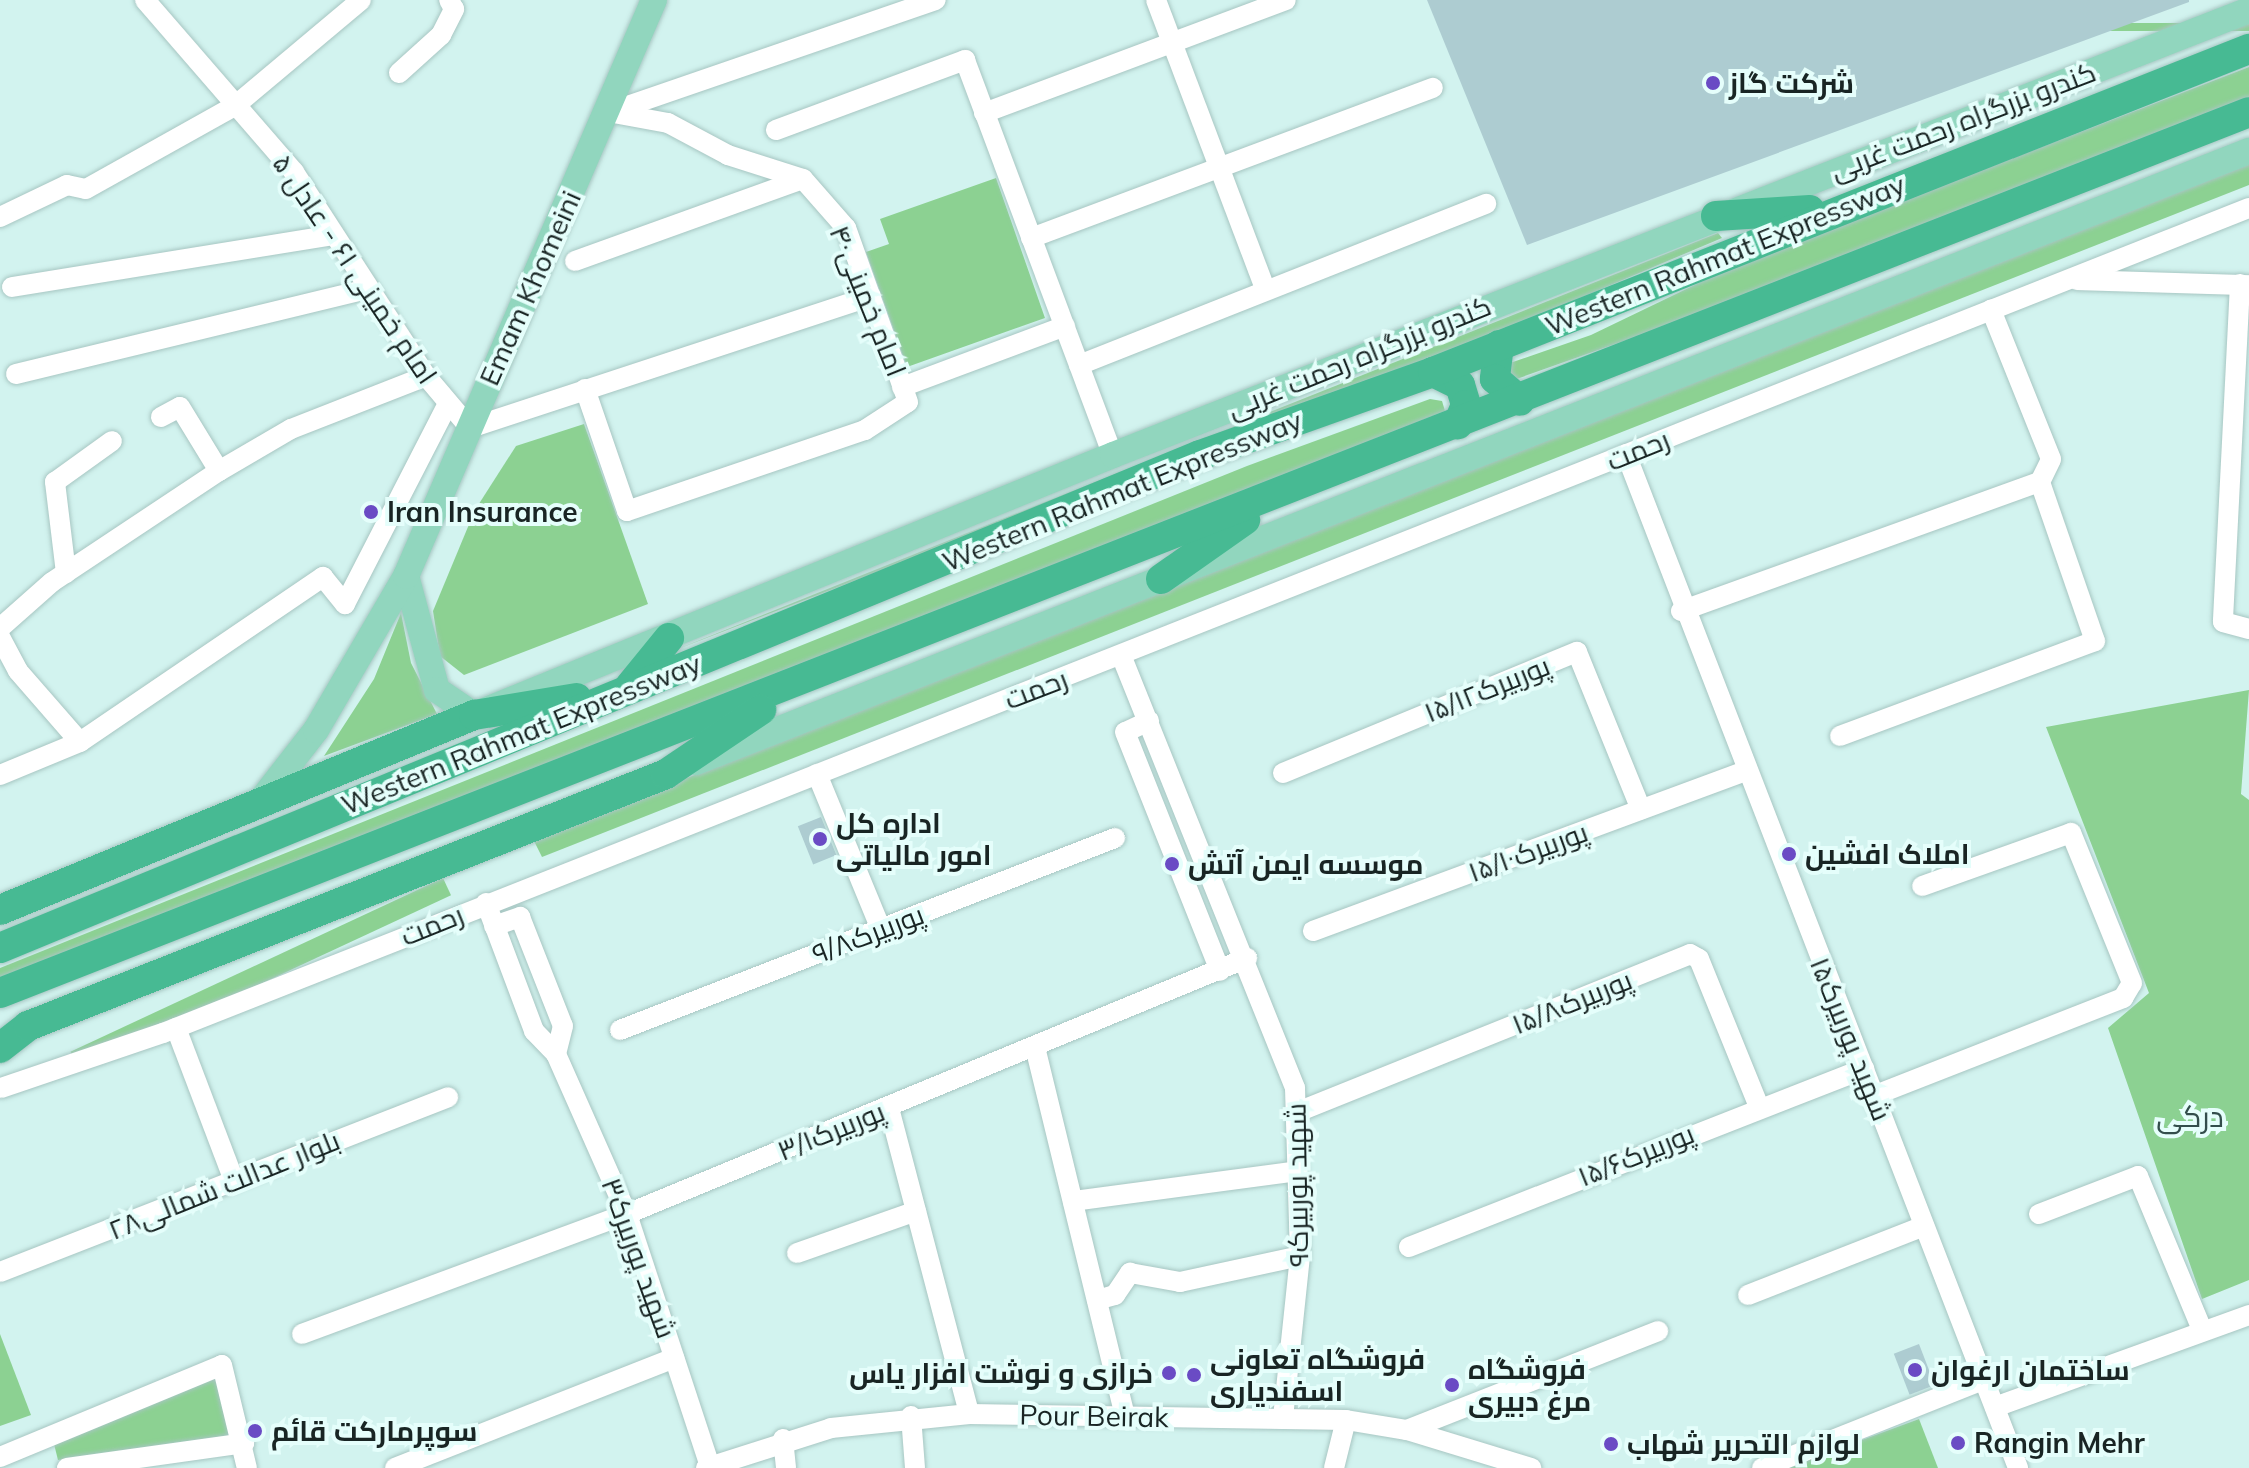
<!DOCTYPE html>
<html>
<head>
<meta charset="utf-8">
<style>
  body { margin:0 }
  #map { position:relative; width:2249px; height:1468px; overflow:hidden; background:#d2f3ef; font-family:Mulish,Cairo,sans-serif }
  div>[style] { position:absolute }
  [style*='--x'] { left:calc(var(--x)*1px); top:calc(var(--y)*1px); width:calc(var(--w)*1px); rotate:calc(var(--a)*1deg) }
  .green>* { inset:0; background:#8cd192; transform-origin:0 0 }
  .building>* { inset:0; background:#adccd1; transform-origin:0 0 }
  .roads { filter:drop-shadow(0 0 2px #a7c6c2) drop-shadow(0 0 2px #a7c6c2) }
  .minor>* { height:20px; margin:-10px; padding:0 10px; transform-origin:10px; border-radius:10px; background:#fff }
  .major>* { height:26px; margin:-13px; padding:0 13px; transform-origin:13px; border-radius:13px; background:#91d6be }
  .highway>* { height:30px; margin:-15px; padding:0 15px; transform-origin:15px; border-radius:15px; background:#47ba93 }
  .dots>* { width:22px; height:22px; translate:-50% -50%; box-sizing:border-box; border:4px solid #e5fefb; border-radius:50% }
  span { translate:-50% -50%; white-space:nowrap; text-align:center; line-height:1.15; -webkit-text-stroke:8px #e5fefb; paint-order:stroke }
  .poi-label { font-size:28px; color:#192524; font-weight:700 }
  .left { translate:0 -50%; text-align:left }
  .right { translate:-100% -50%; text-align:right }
  .street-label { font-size:28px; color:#192524 }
  .neighbourhood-label { font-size:30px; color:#334e4c }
</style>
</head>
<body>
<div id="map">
  <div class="green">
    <i style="left:2249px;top:23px;width:8px;height:493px;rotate:90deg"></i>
    <i style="clip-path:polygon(2249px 67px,2249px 100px,1768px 290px,1508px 382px,1507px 364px,1591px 335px,1734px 266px)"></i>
    <i style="clip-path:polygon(2249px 159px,2249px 185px,542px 857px,533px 839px)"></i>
    <i style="clip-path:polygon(996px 178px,1045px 318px,907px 367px,866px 252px,889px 244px,880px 219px)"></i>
    <i style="clip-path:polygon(1718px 233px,1722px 238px,1509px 328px,670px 652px)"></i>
    <i style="clip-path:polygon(1430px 399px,1442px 401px,1445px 411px,0 985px,0 968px,1247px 466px)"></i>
    <i style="clip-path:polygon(584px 424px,648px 604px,464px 675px,440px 656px,433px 611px,475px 510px,516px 446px)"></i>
    <i style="clip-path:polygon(401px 613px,411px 663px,437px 714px,324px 756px,374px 679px)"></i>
    <i style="clip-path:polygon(2249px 690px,2241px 794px,2249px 800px,2249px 1280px,2202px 1299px,2108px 1028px,2149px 993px,2046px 727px)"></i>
    <i style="left:443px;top:878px;width:19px;height:411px;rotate:65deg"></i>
    <i style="clip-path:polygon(0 1334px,31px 1415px,0 1426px)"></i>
    <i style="clip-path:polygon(217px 1374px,234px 1435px,58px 1460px,54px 1444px)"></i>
    <i style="clip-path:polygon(1919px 1419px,1938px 1468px,1786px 1468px)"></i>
  </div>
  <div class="building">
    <i style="clip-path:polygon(1427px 0,2189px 0,2189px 2px,1527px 245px)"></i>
    <i style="left:821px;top:817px;width:41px;height:25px;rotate:68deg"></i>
    <i style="left:1919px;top:1344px;width:44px;height:27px;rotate:69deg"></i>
  </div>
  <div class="roads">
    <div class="minor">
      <i style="--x:145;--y:0;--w:228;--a:49.1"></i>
      <i style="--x:294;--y:172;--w:243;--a:57.1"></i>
      <i style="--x:426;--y:376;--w:68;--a:49.8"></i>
      <i style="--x:470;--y:428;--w:422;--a:-18.2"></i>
      <i style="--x:1156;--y:0;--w:308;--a:69.3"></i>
      <i style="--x:399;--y:73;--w:57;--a:-42.1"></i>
      <i style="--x:441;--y:35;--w:29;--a:-63"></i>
      <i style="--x:454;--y:9;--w:10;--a:-119"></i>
      <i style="--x:616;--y:110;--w:338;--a:-19"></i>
      <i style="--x:984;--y:113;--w:322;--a:-20.5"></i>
      <i style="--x:776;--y:130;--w:202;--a:-20.3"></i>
      <i style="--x:965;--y:60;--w:422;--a:69.5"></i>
      <i style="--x:0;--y:217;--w:74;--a:-25.5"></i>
      <i style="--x:67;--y:185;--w:19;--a:12"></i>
      <i style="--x:86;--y:189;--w:172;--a:-29.2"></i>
      <i style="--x:236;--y:105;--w:163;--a:-40"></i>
      <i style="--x:1031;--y:238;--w:429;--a:-20.5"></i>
      <i style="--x:575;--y:261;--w:242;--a:-19.8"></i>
      <i style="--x:2077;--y:280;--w:172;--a:1.7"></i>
      <i style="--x:2240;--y:284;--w:338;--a:92.9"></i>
      <i style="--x:2223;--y:622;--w:27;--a:15"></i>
      <i style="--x:12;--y:287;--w:325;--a:-9.2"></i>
      <i style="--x:1079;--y:365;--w:438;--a:-21.6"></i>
      <i style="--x:16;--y:374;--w:361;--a:-13.6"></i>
      <i style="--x:902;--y:387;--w:174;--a:-20.5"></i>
      <i style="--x:585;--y:389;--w:129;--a:71"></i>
      <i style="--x:627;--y:511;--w:251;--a:-18.8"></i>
      <i style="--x:865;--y:430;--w:51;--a:-33.1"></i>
      <i style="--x:908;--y:402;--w:185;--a:-109.6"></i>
      <i style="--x:846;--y:228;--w:65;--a:-131.3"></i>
      <i style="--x:803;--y:179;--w:79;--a:-162.3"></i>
      <i style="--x:728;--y:155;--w:68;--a:-151.9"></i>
      <i style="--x:668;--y:123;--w:61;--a:-169.6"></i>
      <i style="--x:161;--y:417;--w:21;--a:-28"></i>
      <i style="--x:180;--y:407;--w:75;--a:58.6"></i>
      <i style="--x:1626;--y:454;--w:1087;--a:68.86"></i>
      <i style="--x:66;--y:573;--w:92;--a:-96.9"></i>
      <i style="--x:55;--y:482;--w:70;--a:-35.7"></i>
      <i style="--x:1681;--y:611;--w:381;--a:-19.8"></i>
      <i style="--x:2040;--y:482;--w:25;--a:-64"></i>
      <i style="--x:2051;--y:459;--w:161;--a:-111.9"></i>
      <i style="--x:0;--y:628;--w:69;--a:-41.5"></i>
      <i style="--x:52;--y:582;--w:201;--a:-33.6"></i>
      <i style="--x:219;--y:471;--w:83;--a:-30.3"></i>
      <i style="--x:291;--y:429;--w:145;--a:-21.4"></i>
      <i style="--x:0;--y:637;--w:38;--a:62"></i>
      <i style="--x:18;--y:671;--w:94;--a:48.9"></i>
      <i style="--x:1121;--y:655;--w:467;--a:68.1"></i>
      <i style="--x:1295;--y:1088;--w:168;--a:88.3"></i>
      <i style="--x:1300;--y:1256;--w:164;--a:96"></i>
      <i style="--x:1149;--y:721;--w:26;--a:155"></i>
      <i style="--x:1125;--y:732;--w:257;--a:68.3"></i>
      <i style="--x:1840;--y:736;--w:272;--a:-20.4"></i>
      <i style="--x:2095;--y:641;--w:168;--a:-109.1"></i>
      <i style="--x:1283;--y:773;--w:318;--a:-22.4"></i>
      <i style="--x:1577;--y:652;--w:170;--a:67.9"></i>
      <i style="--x:817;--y:774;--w:168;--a:67.6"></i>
      <i style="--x:0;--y:775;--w:87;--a:-22.4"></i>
      <i style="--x:80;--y:742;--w:294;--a:-34.2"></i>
      <i style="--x:323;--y:577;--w:35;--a:51"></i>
      <i style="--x:345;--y:604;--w:225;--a:-62.8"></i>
      <i style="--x:486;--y:903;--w:137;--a:69.4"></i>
      <i style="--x:534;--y:1031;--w:32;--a:46"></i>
      <i style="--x:556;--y:1054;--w:175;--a:66.1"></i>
      <i style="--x:627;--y:1214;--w:265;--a:71.8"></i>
      <i style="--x:494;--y:926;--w:28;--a:-19"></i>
      <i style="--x:520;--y:917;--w:117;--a:68.5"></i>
      <i style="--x:563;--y:1026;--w:29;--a:104"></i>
      <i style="--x:1313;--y:931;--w:458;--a:-20.3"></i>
      <i style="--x:176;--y:1028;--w:164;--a:69.2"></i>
      <i style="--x:620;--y:1030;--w:531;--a:-21.2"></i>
      <i style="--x:1036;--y:1051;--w:376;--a:76.3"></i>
      <i style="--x:1;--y:1088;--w:171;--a:-18.8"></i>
      <i style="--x:163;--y:1033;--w:2243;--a:-21.58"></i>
      <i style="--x:1873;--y:1096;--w:269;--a:-21.4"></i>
      <i style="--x:2123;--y:998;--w:17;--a:-59"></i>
      <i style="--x:2132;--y:983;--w:162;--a:-112.1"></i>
      <i style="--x:2071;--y:833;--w:158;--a:160.4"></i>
      <i style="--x:889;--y:1108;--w:316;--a:75.3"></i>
      <i style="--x:1295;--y:1113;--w:426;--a:-21.9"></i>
      <i style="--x:1690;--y:954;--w:10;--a:29"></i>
      <i style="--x:1699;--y:959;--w:160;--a:67.9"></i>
      <i style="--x:1073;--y:1201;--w:226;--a:-7.6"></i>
      <i style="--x:2039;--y:1214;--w:106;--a:-21"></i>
      <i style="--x:2138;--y:1176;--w:167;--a:67.4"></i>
      <i style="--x:1409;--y:1247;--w:489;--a:-21.4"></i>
      <i style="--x:797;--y:1253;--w:126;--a:-19.4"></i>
      <i style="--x:0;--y:1272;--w:481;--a:-21.3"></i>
      <i style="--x:1748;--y:1295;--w:189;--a:-21.4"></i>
      <i style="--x:1097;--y:1300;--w:19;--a:-16"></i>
      <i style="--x:1115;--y:1295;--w:27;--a:-56"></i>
      <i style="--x:1130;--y:1273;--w:51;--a:10.2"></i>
      <i style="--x:1180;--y:1282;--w:123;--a:-12.2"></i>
      <i style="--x:302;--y:1334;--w:346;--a:-20.3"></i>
      <i style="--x:627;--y:1214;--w:671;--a:-22.44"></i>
      <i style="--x:1995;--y:1407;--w:270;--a:-19.9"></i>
      <i style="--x:911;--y:1416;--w:52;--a:85.6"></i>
      <i style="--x:1407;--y:1430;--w:270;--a:-21.5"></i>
      <i style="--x:783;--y:1439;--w:29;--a:84"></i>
      <i style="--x:0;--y:1457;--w:240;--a:-22.5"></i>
      <i style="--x:222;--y:1365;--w:106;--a:76.4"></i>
      <i style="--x:67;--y:1468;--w:179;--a:-8"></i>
      <i style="--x:395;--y:1468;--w:300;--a:-21.5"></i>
      <i style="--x:706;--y:1468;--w:131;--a:-17.7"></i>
      <i style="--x:831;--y:1428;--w:139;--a:-5.8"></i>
      <i style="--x:969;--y:1414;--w:377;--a:0.9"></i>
      <i style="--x:1346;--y:1420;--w:62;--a:9.3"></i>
      <i style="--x:1407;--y:1430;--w:130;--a:17"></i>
      <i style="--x:1334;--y:1468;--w:49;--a:-76"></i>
      <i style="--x:1762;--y:1468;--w:238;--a:-21.7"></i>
    </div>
    <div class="major">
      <i style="--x:406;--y:576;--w:118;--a:74.8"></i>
      <i style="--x:437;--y:690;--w:45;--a:34"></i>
      <i style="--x:474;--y:715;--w:690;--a:-22.14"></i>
      <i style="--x:1113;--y:455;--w:1220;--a:-21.39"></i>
      <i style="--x:696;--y:762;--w:1669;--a:-21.48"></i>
      <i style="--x:263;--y:798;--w:86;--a:-52.1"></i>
      <i style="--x:316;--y:730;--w:178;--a:-59.7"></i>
      <i style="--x:406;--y:576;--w:627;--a:-66.71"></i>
    </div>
    <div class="highway">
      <i style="--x:1716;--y:216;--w:94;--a:-3.7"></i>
      <i style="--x:1499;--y:345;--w:34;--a:97"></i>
      <i style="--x:1495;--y:379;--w:33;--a:41"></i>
      <i style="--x:1433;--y:372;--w:30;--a:26"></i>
      <i style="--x:1460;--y:385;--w:21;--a:73"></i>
      <i style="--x:1466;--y:405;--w:21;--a:113"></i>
      <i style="--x:1161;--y:579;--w:103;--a:-35.1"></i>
      <i style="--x:630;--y:686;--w:62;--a:-50.9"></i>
      <i style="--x:0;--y:910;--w:513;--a:-22.36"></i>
      <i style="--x:474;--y:715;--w:104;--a:-9.4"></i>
      <i style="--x:0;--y:948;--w:1297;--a:-22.33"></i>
      <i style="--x:1200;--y:455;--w:247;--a:-19.6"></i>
      <i style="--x:1433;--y:372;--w:878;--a:-21.6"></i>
      <i style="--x:0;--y:993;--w:2415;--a:-21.39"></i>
      <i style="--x:0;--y:1048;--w:36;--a:-38"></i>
      <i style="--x:28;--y:1026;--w:686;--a:-21.55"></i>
      <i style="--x:666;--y:774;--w:115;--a:-34"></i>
    </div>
  </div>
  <div class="dots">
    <i style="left:1713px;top:83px;background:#6a4bc4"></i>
    <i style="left:371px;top:512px;background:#6a4bc4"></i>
    <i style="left:820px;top:839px;background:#6a4bc4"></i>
    <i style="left:1789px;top:854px;background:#6a4bc4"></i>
    <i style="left:1172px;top:864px;background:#6a4bc4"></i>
    <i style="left:1915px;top:1370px;background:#6a4bc4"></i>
    <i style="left:1169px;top:1373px;background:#6a4bc4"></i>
    <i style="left:1194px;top:1375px;background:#6a4bc4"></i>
    <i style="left:1452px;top:1385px;background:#6a4bc4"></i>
    <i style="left:255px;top:1431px;background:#6a4bc4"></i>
    <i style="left:1958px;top:1443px;background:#6a4bc4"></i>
    <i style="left:1611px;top:1444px;background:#6a4bc4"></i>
  </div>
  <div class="poi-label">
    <span class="left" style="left:1729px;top:83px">شرکت گاز</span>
    <span class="left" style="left:387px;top:512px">Iran Insurance</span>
    <span class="left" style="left:836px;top:839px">اداره کل<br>امور مالیاتی</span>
    <span class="left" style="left:1805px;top:854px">املاک افشین</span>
    <span class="left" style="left:1188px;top:864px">موسسه ایمن آتش</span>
    <span class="left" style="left:1210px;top:1375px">فروشگاه تعاونی<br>اسفندیاری</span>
    <span class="left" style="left:1468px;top:1385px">فروشگاه<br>مرغ دبیری</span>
    <span class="left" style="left:1931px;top:1370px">ساختمان ارغوان</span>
    <span class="right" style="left:1153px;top:1373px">خرازی و نوشت افزار یاس</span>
    <span class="left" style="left:271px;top:1431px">سوپرمارکت قائم</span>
    <span class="left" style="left:1974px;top:1443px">Rangin Mehr</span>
    <span class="left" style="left:1627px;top:1444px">لوازم التحریر شهاب</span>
  </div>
  <div class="street-label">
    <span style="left:1963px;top:121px;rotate:-21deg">کندرو بزرگراه رحمت غربی</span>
    <span style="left:1725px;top:255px;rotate:-22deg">Western Rahmat Expressway</span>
    <span style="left:355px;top:269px;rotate:56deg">امام خمینی ۶۱ - عادل ۵</span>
    <span style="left:530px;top:288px;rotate:-66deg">Emam Khomeini</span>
    <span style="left:868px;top:301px;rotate:68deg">امام خمینی۴۰</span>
    <span style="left:1359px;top:357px;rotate:-22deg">کندرو بزرگراه رحمت غربی</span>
    <span style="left:1638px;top:450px;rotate:-22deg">رحمت</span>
    <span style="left:1122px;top:491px;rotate:-22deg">Western Rahmat Expressway</span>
    <span style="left:1036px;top:689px;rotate:-21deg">رحمت</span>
    <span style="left:1487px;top:689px;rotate:-22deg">پوربیرک۱۵/۱۲</span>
    <span style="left:521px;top:734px;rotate:-22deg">Western Rahmat Expressway</span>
    <span style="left:1528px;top:852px;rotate:-20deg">پوربیرک۱۵/۱۰</span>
    <span style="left:432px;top:925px;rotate:-22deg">رحمت</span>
    <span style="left:868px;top:934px;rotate:-21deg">پوربیرک۹/۸</span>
    <span style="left:1572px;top:1002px;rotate:-22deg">پوربیرک۱۵/۸</span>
    <span style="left:1851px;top:1039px;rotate:68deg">شهید پوربیرک۱۵</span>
    <span style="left:831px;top:1131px;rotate:-22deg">پوربیرک۳/۱</span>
    <span style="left:1636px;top:1155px;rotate:-22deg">پوربیرک۱۵/۶</span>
    <span style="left:224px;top:1185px;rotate:-22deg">بلوار عدالت شمالی۲۸</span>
    <span style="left:1297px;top:1185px;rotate:-91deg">شهید پوربیرک۹</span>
    <span style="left:639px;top:1258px;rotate:70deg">شهید پوربیرک۳</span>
    <span style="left:1094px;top:1416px;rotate:1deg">Pour Beirak</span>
  </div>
  <div class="neighbourhood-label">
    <span style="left:2190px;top:1116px">درکی</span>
  </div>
</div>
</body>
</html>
